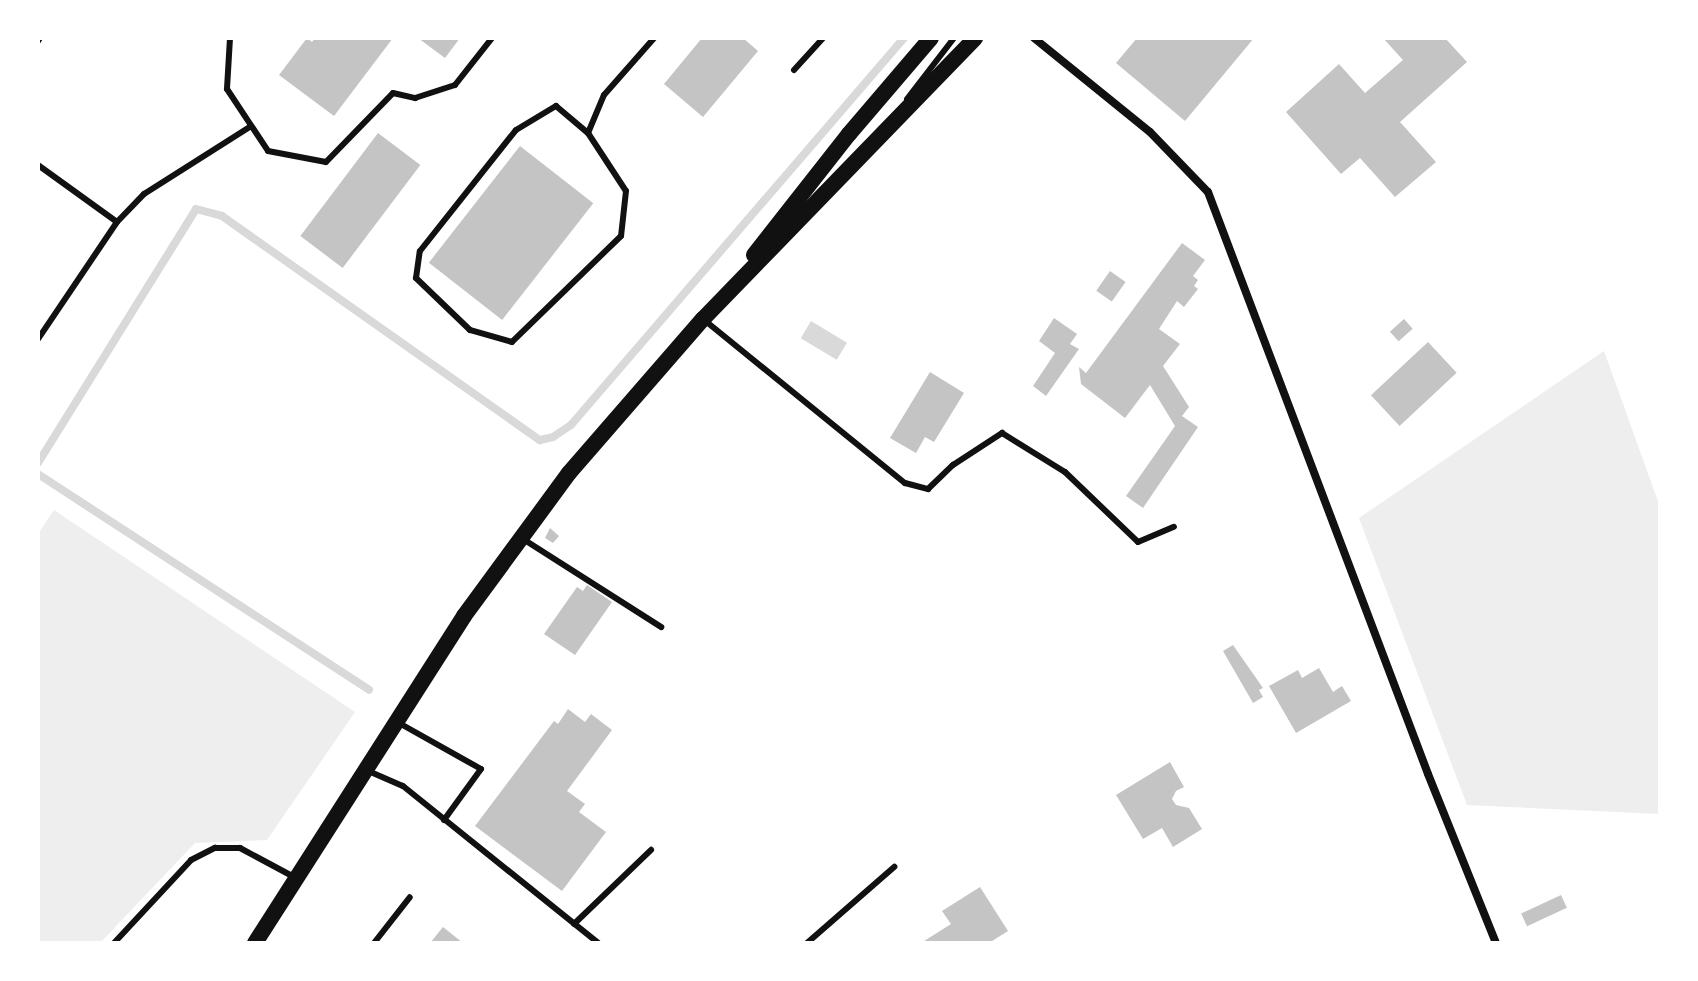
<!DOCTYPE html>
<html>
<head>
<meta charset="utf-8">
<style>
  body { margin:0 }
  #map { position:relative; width:1698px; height:981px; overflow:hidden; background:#fff; font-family:"Times New Roman",serif }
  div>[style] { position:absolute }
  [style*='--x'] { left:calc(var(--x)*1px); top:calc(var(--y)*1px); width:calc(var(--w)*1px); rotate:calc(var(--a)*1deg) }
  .green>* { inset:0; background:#eee }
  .water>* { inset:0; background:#d9d9d9; transform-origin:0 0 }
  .stream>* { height:8px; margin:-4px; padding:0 4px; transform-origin:4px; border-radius:4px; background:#d9d9d9 }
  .building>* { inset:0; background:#c4c4c4; transform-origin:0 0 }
  .service>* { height:6px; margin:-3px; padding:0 3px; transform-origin:3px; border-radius:3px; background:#111 }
  .minor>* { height:8px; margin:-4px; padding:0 4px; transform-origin:4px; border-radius:4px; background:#111 }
  .secondary>* { height:16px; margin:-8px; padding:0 8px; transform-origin:8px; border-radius:8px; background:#111 }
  span { translate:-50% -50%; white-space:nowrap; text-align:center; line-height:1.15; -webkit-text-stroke:8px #fff; paint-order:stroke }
  .frame { position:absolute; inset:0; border:40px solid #fff; pointer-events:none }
</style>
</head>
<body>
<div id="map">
  <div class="green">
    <i style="clip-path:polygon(1604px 351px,1660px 507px,1660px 814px,1467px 805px,1359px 518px)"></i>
    <i style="clip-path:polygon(54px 510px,355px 712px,267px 840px,195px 843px,100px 943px,38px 943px,38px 534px)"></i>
  </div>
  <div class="water">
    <i style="left:811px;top:321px;width:42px;height:20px;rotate:31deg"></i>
  </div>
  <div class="stream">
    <i style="--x:38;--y:463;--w:299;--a:-58.1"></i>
    <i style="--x:196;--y:209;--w:27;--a:15"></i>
    <i style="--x:222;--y:216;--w:389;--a:35.2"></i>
    <i style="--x:540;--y:440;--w:13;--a:-13"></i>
    <i style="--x:553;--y:437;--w:22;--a:-34"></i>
    <i style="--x:571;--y:425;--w:511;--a:-49.29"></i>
    <i style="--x:38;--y:474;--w:395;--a:33.1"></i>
  </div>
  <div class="building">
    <i style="clip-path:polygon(307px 38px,312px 42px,315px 38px,393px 38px,334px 116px,279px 75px)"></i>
    <i style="clip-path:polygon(418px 38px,460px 38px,445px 58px)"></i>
    <i style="clip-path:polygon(702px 38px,743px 38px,758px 51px,703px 117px,664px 84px)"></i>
    <i style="clip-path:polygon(1137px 38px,1254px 38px,1185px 121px,1116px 63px)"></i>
    <i style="clip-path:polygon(1383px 38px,1445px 38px,1467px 62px,1400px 122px,1436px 162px,1395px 197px,1360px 158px,1341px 174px,1286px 112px,1339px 64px,1365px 93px,1403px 60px)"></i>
    <i style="left:378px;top:133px;width:53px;height:129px;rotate:37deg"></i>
    <i style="left:520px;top:146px;width:93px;height:148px;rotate:38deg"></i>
    <i style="clip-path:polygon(1182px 243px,1205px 260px,1193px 276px,1198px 280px,1194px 286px,1198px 289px,1184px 307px,1177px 301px,1159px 329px,1180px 344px,1163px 366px,1189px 407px,1182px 416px,1198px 427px,1143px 508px,1126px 496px,1175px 426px,1150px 385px,1125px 418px,1081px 384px,1079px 367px,1086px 373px)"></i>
    <i style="left:1110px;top:271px;width:19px;height:24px;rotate:35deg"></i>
    <i style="clip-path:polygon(1054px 318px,1077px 334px,1070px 344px,1079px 349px,1046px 396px,1033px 386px,1055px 353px,1039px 341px)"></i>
    <i style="left:1404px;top:319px;width:13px;height:19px;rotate:48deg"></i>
    <i style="left:1428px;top:342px;width:42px;height:78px;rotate:47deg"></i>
    <i style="clip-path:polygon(930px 372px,964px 393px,934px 442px,925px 437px,916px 453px,890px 438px)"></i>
    <i style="clip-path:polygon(550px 528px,559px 536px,553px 543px,545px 538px)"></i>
    <i style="clip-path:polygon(587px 585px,612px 602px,575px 655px,544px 634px,577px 587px,583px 591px)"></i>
    <i style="clip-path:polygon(1233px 645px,1263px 688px,1259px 690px,1263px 697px,1253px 703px,1223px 651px)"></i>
    <i style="clip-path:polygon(1319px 668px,1333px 692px,1342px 686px,1351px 701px,1296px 733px,1269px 686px,1298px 670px,1302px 678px)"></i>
    <i style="clip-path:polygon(568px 709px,585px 722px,591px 714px,612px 730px,567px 791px,585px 804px,579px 812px,606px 832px,562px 891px,475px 826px,554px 721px,558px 724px)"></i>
    <i style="clip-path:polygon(1170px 762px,1184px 787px,1176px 791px,1172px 799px,1176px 805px,1189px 808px,1202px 829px,1173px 847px,1162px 828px,1143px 839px,1116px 795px)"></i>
    <i style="clip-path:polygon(980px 887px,1008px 931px,989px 943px,921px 943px,951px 924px,942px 911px)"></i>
    <i style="left:1561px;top:895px;width:14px;height:44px;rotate:65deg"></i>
    <i style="clip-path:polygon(443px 927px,463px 943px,430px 943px)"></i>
  </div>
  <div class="service">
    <i style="--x:230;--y:38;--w:51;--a:93.4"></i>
    <i style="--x:227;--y:89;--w:74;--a:56.5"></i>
    <i style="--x:268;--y:151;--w:59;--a:10.7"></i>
    <i style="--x:326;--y:162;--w:96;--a:-45.8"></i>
    <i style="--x:393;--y:93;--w:23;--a:13"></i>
    <i style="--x:415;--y:98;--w:42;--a:-18"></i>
    <i style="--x:455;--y:85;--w:60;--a:-51.8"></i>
    <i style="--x:38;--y:41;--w:4;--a:-56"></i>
    <i style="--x:794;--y:70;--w:43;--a:-47.8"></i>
    <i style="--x:907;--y:99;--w:77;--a:-52.4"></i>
    <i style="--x:556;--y:106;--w:42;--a:40.2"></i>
    <i style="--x:588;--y:133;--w:69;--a:56.8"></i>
    <i style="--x:626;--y:191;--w:45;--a:96.3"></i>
    <i style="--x:621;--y:236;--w:152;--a:135.8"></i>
    <i style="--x:512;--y:342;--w:44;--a:-164.1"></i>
    <i style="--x:470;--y:330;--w:75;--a:-136.1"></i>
    <i style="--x:416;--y:278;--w:27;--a:-82"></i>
    <i style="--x:420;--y:251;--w:154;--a:-51.6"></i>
    <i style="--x:516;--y:130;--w:47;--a:-31"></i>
    <i style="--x:588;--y:133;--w:41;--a:-67.2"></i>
    <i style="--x:604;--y:95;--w:76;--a:-48.7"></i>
    <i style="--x:38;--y:165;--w:97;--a:35.8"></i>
    <i style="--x:117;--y:222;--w:141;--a:124"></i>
    <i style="--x:117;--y:222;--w:39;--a:-46"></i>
    <i style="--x:144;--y:194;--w:127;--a:-32.4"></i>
    <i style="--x:703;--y:319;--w:260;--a:39.1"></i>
    <i style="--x:905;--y:483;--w:24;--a:15"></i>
    <i style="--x:928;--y:489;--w:35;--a:-44"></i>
    <i style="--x:953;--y:465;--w:59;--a:-33.1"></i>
    <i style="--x:1002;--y:433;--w:74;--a:31.8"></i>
    <i style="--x:1065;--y:472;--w:101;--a:43.8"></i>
    <i style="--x:1138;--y:542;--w:39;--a:-23"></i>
    <i style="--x:523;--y:539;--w:164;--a:32.5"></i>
    <i style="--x:399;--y:723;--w:94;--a:29.3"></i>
    <i style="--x:481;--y:769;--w:63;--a:126"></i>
    <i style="--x:366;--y:770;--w:40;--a:23.4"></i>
    <i style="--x:403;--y:786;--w:250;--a:38.8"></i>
    <i style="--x:574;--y:924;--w:107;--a:-43.9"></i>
    <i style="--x:114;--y:943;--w:113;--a:-47.1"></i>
    <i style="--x:191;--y:860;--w:27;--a:-27"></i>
    <i style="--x:215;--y:848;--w:25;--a:0"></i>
    <i style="--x:240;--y:848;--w:64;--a:28.2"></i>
    <i style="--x:374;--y:943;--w:58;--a:-52"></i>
    <i style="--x:807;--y:943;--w:116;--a:-41.1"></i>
  </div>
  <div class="minor">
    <i style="--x:1034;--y:38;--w:149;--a:39"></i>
    <i style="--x:1150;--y:132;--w:83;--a:46"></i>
    <i style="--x:1208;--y:192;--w:622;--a:69.29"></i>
    <i style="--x:1428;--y:774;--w:182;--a:68.1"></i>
  </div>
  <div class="secondary">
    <i style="--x:754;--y:255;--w:154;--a:-51.9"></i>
    <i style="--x:849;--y:134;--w:126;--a:-49.5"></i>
    <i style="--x:255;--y:943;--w:388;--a:-57.4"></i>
    <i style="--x:464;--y:616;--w:177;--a:-53.7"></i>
    <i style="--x:569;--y:473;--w:204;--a:-49"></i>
    <i style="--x:703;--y:319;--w:391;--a:-45.9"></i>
  </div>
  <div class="frame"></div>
</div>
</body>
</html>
